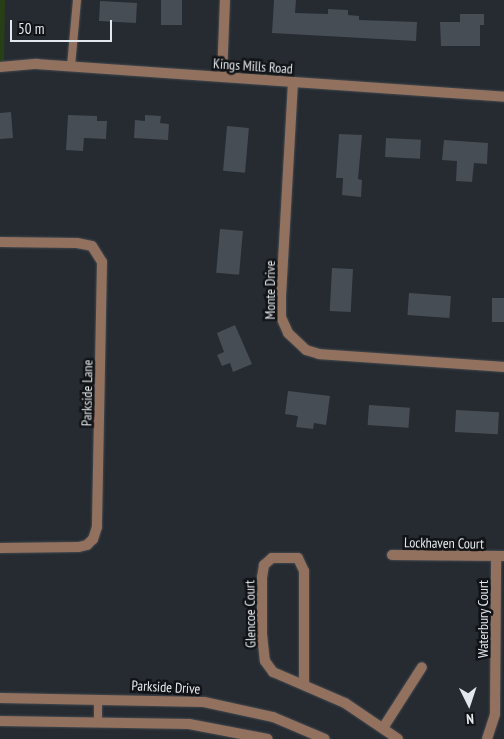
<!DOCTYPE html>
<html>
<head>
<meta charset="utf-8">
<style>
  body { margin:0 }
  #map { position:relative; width:504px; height:739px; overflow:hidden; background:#252b31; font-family:"PT Sans Narrow",sans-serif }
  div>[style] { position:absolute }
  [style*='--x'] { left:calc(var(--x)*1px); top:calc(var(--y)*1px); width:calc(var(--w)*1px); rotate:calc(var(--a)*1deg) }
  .green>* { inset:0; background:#263f17 }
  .building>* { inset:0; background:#474d54; transform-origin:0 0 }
  .roads { filter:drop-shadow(0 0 1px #43494f) drop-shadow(0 0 1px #43494f) }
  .service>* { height:8px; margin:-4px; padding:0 4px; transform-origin:4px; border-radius:4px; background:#93715f }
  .minor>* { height:10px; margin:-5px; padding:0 5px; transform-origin:5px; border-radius:5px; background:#93715f }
  .tertiary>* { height:10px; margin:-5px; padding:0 5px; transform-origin:5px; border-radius:5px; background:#93715f }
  span { translate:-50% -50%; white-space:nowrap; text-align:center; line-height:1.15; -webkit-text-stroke:5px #111316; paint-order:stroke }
  .street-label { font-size:14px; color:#e3e8ec }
  .north { position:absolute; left:444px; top:679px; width:50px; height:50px; -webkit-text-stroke:4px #111316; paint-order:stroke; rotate:176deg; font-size:14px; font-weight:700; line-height:20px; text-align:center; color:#e3e8ec }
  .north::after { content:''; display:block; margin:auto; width:18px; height:22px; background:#e3e8ec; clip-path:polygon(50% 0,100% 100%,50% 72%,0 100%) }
  .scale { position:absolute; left:10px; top:20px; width:102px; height:22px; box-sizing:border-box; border:2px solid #e3e8ec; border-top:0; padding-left:6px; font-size:15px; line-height:18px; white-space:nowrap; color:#e3e8ec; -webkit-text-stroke:4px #111316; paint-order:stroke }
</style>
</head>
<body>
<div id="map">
  <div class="green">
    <i style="clip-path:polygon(0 0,5px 0,4px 67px,0 67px)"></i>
  </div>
  <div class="building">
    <i style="left:161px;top:0;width:21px;height:25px"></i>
    <i style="clip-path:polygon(274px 0,296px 0,295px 13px,328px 14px,328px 9px,348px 10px,348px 15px,359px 16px,359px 20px,417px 22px,416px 41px,272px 33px)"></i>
    <i style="left:100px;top:1px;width:37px;height:20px;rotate:3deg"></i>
    <i style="clip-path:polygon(460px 14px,484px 14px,484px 25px,480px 25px,480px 46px,441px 46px,440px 22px,460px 22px)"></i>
    <i style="clip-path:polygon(11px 112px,13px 138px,0 139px,0 113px)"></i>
    <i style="clip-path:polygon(68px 115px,97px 116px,97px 121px,107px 121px,106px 139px,84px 138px,83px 151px,66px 150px)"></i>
    <i style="clip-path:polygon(145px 115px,161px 116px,160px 123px,169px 124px,168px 140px,134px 138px,135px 120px,145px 121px)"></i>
    <i style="left:227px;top:126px;width:22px;height:45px;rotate:5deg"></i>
    <i style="clip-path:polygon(339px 134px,362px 135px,358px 179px,362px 180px,361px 197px,342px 195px,343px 178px,336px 178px)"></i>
    <i style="left:386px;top:138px;width:35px;height:19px;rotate:3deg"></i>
    <i style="clip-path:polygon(444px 140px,488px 143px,487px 164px,474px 163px,472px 182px,456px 181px,457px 161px,442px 160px)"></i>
    <i style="left:220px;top:229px;width:23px;height:44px;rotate:5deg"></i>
    <i style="left:332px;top:268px;width:21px;height:43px;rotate:3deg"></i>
    <i style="left:409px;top:293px;width:42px;height:22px;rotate:4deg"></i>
    <i style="left:492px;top:298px;width:12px;height:24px"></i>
    <i style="clip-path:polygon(235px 325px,252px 364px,233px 372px,230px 363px,222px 366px,217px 355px,224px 352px,217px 333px)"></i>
    <i style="clip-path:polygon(288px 391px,330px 396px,326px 425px,314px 423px,313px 429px,296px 427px,298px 416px,285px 414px)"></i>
    <i style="left:369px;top:405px;width:41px;height:20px;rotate:4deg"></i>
    <i style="left:456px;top:410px;width:43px;height:22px;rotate:3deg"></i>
  </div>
  <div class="roads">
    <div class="service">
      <i style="--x:71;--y:66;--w:66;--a:-84.8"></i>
      <i style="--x:98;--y:721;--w:22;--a:-90"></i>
    </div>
    <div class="minor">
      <i style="--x:222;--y:77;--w:77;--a:-87.8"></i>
      <i style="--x:293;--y:82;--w:215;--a:93.2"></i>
      <i style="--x:281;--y:297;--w:20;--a:90"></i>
      <i style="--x:281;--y:317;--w:17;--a:66"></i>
      <i style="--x:288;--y:333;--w:25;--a:43"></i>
      <i style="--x:306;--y:350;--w:14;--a:17"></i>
      <i style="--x:319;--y:354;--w:185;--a:4"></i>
      <i style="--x:0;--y:242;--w:77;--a:0.7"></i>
      <i style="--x:77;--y:243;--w:15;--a:11"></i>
      <i style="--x:92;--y:246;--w:19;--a:58"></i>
      <i style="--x:102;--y:262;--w:265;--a:91.1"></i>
      <i style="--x:97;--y:527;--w:13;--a:108"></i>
      <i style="--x:93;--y:539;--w:8;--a:135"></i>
      <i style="--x:87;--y:545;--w:9;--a:167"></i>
      <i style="--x:78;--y:547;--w:78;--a:179.3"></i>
      <i style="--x:392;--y:555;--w:112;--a:0.5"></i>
      <i style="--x:304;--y:685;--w:114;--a:-90"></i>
      <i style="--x:304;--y:571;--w:14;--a:-115"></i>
      <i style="--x:298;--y:558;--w:26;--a:180"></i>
      <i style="--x:272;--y:558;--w:11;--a:139"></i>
      <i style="--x:264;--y:565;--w:12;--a:99"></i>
      <i style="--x:262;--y:577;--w:57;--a:90"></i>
      <i style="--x:262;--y:634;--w:27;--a:84"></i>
      <i style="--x:265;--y:661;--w:14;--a:54"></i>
      <i style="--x:273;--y:672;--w:78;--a:23.3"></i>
      <i style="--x:345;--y:703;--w:64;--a:34.2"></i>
      <i style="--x:383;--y:728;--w:72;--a:-57.4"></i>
      <i style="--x:487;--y:739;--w:26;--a:-72"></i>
      <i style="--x:495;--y:714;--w:157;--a:-89.6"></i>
    </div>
    <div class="tertiary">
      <i style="--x:0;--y:67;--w:37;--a:-5"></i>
      <i style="--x:37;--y:64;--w:468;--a:4"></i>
      <i style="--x:0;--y:698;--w:204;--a:1.1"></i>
      <i style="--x:204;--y:702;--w:71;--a:12.3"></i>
      <i style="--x:273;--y:717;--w:56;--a:22.9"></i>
      <i style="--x:0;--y:721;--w:189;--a:0.9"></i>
      <i style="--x:189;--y:724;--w:80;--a:10.8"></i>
    </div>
  </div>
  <div class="street-label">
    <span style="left:253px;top:66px;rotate:4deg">Kings Mills Road</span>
    <span style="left:270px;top:290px;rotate:-90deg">Monte Drive</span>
    <span style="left:87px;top:393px;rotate:-89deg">Parkside Lane</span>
    <span style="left:444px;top:543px;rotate:1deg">Lockhaven Court</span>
    <span style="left:250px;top:614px;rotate:-91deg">Glencoe Court</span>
    <span style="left:483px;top:619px;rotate:-90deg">Waterbury Court</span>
    <span style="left:166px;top:687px;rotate:3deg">Parkside Drive</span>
  </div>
  <div class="north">N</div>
  <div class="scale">50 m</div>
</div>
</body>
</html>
